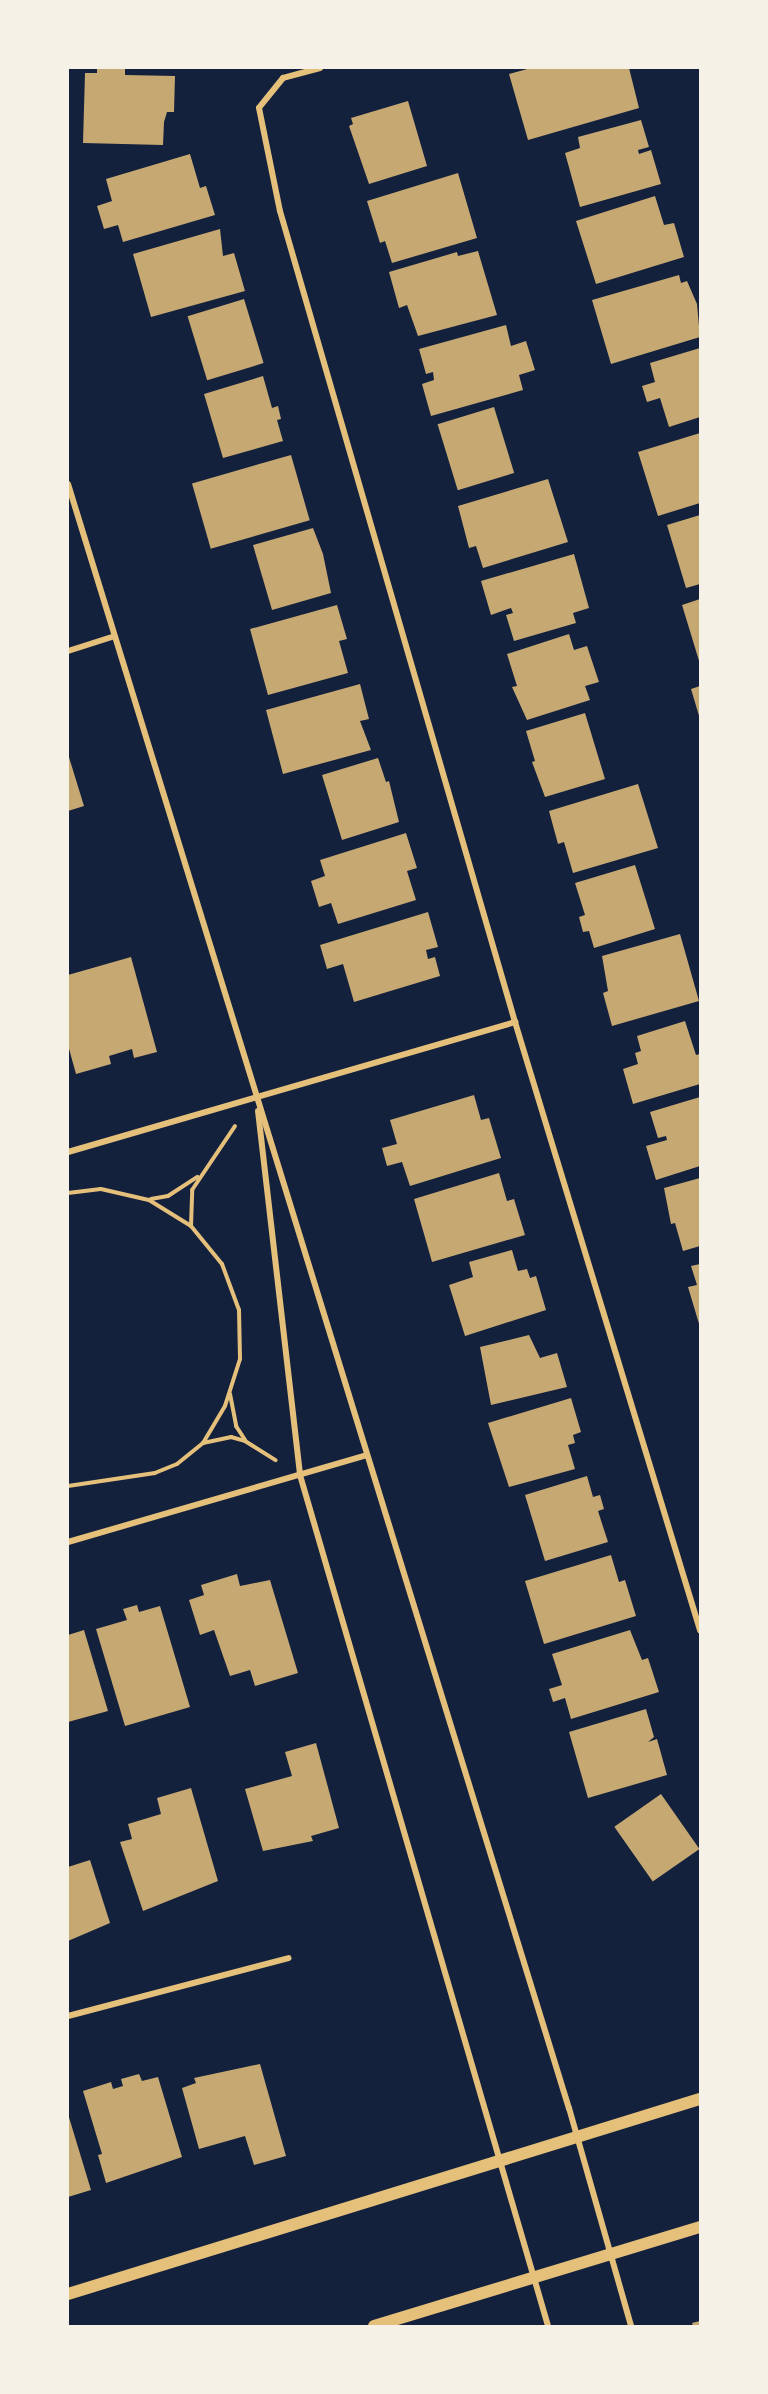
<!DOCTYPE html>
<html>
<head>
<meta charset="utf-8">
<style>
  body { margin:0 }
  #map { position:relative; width:768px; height:2394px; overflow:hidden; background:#14213d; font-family:Cabin,sans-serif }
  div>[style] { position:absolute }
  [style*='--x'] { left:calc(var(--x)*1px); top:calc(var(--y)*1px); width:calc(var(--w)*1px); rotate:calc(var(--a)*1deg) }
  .building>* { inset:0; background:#c6a872; transform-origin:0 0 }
  .path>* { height:4px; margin:-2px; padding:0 2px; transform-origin:2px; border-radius:2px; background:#e5c07b }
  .minor>* { height:6px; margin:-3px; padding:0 3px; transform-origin:3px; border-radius:3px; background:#e5c07b }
  .secondary>* { height:12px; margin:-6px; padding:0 6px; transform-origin:6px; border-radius:6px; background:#e5c07b }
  span { translate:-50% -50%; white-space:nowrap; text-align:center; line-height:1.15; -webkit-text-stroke:5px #f6f1e7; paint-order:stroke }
  .frame { position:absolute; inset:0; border:69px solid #f6f1e7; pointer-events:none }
</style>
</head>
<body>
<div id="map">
  <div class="building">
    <i style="clip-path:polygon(97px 68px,125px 68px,125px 75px,175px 76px,174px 112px,167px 112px,164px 122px,163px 145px,83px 143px,85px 73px,97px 73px)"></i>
    <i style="clip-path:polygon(531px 68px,629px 68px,639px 108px,528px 140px,509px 74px)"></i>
    <i style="clip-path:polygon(408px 101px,427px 166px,369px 184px,349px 126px,353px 124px,351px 118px)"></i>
    <i style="clip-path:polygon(641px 120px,649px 147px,638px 150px,639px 154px,651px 150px,661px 184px,580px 207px,565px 153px,580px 148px,578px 137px)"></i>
    <i style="clip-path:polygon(190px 154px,200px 188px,206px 186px,215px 215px,123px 242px,118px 225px,104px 229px,97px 206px,112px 201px,106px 179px)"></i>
    <i style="clip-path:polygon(458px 173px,477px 238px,392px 263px,385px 241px,380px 243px,367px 201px)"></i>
    <i style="clip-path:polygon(655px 196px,664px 225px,674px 223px,684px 257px,596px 284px,576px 221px)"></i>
    <i style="clip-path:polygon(220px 229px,223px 256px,234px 253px,245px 291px,151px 317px,133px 254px)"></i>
    <i style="clip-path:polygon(478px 251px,497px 315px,418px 336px,407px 305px,399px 308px,389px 272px,457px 252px,458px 256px)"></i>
    <i style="clip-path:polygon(679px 275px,681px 283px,687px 281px,697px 304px,700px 337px,611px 364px,592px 300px)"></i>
    <i style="left:244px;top:299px;width:67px;height:59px;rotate:73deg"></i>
    <i style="clip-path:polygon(506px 325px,511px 346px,526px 341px,535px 370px,519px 375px,523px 390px,431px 416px,422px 384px,434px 380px,433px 372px,426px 374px,419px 349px)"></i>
    <i style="clip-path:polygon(700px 348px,700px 417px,669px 427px,660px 398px,647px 402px,642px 386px,655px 382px,650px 363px)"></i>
    <i style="clip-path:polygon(263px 376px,272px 408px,278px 406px,281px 419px,277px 420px,283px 441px,223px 458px,204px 394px)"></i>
    <i style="left:494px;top:407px;width:69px;height:59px;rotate:73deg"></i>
    <i style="clip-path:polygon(700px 433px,700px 503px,658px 516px,638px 452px)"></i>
    <i style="left:291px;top:455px;width:68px;height:103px;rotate:74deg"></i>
    <i style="clip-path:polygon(548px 479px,568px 542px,483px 568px,476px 546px,469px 548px,458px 506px)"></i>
    <i style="clip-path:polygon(700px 515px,700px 584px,686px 588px,667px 525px)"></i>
    <i style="clip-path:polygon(313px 528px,323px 554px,331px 593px,272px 610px,253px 545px)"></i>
    <i style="clip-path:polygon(574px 554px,589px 608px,573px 613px,576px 623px,514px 641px,506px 615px,513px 613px,511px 608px,491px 615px,481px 581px)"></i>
    <i style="clip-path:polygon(700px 599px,700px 664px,682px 605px)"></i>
    <i style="clip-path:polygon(337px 605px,347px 639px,339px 641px,348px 673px,268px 695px,250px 629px)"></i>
    <i style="clip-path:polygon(569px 634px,574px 650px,587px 646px,599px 682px,585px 686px,590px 700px,527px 720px,512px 687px,517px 686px,507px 654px)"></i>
    <i style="clip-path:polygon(360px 684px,369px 719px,360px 721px,371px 750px,283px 774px,266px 710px)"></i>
    <i style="clip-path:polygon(700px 686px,700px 719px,691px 689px)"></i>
    <i style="clip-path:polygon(585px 713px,605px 779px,545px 797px,532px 762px,535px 761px,526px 731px)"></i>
    <i style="clip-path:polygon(68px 754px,84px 806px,68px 811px)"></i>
    <i style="clip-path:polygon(378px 758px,386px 782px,389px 781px,399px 822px,342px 840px,322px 775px)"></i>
    <i style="clip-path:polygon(638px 784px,658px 848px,573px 873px,564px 842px,558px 844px,549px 811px)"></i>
    <i style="clip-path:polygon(406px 833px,417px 868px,407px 871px,416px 900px,338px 924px,331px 903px,319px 907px,311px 881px,325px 876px,320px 860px)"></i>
    <i style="clip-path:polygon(635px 865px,655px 929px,594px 948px,589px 931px,583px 932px,579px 917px,585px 915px,575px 883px)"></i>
    <i style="clip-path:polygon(428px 912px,438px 947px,426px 950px,428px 959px,435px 957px,440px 976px,354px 1002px,343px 964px,327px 969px,320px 945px)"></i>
    <i style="clip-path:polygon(680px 934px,699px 1001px,612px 1026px,603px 993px,608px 991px,602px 956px)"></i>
    <i style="clip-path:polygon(131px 957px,157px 1052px,134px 1058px,132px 1049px,109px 1056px,111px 1064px,76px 1074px,68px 1045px,68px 975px)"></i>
    <i style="clip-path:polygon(685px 1021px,696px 1055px,700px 1054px,700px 1084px,633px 1104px,623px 1069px,638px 1064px,635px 1053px,641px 1051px,637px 1036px)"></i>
    <i style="clip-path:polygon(474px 1095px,481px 1120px,489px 1118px,501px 1158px,410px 1186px,402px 1162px,387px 1166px,382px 1148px,397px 1144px,390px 1120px)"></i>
    <i style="clip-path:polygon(700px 1097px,700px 1166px,656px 1180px,646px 1146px,667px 1140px,666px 1136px,658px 1138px,650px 1112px)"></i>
    <i style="clip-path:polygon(499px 1173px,507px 1201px,514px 1199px,525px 1235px,432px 1262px,414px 1199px)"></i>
    <i style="clip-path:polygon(700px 1178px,700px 1246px,683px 1251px,675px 1223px,671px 1224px,664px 1188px)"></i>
    <i style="clip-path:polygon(512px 1250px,518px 1271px,527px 1269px,530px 1278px,536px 1276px,546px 1310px,465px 1336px,449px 1285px,473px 1277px,469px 1262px)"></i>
    <i style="clip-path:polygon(700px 1264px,700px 1327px,688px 1287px,697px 1285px,691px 1266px)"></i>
    <i style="clip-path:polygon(529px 1335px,540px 1358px,557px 1353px,567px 1387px,491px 1405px,480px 1347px)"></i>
    <i style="clip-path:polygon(571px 1398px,581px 1432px,573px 1435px,575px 1443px,568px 1445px,575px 1469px,509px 1487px,488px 1423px)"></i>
    <i style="clip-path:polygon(587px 1476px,593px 1497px,600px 1495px,604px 1509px,598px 1511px,608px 1542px,545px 1561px,525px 1495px)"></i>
    <i style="clip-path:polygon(611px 1555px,619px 1582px,625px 1580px,636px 1616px,544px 1644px,525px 1581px)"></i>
    <i style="clip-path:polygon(237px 1574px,240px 1586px,270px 1580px,298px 1673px,255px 1686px,250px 1670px,230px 1676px,214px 1630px,200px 1635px,189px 1600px,204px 1595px,201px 1585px)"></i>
    <i style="clip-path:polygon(137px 1605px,139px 1612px,160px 1606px,190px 1707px,125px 1726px,96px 1629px,127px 1620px,123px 1609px)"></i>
    <i style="clip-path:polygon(84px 1630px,108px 1711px,68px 1722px,68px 1635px)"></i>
    <i style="clip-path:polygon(630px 1630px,642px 1660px,648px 1658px,659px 1692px,571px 1719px,565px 1698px,553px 1702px,549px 1689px,562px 1685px,552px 1654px)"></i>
    <i style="clip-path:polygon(646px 1709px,654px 1737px,648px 1742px,657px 1739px,667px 1775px,588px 1798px,569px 1732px)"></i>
    <i style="clip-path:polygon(316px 1743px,339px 1828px,311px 1836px,313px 1841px,263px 1851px,245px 1789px,292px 1776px,285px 1752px)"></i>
    <i style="clip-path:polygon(191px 1788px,218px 1881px,143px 1911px,120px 1842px,132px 1839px,128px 1824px,161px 1814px,157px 1798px)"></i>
    <i style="left:661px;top:1794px;width:67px;height:57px;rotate:55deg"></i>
    <i style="clip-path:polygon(90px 1860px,110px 1923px,68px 1941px,68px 1867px)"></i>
    <i style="clip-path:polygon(260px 2064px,286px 2156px,254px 2165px,245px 2136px,199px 2149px,182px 2088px,196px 2083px,194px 2078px)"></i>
    <i style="clip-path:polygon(139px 2074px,142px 2081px,158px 2077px,182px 2157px,106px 2183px,98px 2155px,102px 2154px,83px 2091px,111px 2082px,113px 2089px,123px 2086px,121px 2079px)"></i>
    <i style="clip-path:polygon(68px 2114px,91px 2190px,68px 2197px)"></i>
    <i style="clip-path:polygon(700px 2321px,700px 2326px,693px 2326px,692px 2323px)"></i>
  </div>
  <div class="path">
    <i style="--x:68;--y:1193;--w:33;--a:-7"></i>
    <i style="--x:101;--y:1189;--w:49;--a:12.9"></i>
    <i style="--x:149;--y:1200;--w:49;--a:31.8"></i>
    <i style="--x:191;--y:1226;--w:49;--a:50.8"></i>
    <i style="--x:222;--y:1264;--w:49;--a:69.7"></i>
    <i style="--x:239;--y:1310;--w:49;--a:88.8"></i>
    <i style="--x:240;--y:1359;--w:49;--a:107.7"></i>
    <i style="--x:225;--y:1406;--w:43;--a:120.7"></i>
    <i style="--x:203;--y:1443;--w:33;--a:141"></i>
    <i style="--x:177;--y:1464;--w:24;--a:158"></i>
    <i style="--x:155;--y:1473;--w:88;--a:171.5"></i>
    <i style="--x:151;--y:1199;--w:17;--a:-10"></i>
    <i style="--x:168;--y:1196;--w:35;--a:-33"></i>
    <i style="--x:191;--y:1226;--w:36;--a:-88"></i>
    <i style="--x:192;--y:1190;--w:77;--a:-56.1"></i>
    <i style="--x:230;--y:1394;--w:33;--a:79"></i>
    <i style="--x:236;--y:1426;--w:17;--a:57"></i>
    <i style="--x:203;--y:1443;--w:29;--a:-12"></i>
    <i style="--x:231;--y:1437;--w:15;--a:16"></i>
    <i style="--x:245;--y:1441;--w:36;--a:32"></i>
  </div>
  <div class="minor">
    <i style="--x:320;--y:68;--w:38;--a:165"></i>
    <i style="--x:283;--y:78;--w:38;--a:129"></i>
    <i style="--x:259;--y:108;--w:105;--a:78.5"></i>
    <i style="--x:280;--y:211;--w:844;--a:73.84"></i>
    <i style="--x:515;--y:1022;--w:636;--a:73.08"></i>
    <i style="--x:68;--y:484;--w:1700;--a:72.86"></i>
    <i style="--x:569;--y:2108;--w:227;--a:74.1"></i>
    <i style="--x:68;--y:651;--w:46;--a:-17.7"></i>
    <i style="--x:258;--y:1111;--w:366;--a:83.4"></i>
    <i style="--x:300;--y:1475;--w:886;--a:73.75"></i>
    <i style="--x:68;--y:1152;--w:466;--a:-16.2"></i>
    <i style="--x:68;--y:1542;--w:311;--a:-16.2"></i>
    <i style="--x:68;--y:2016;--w:228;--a:-14.7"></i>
  </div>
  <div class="secondary">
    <i style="--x:68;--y:2294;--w:661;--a:-17.15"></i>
    <i style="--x:374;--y:2326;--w:341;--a:-16.9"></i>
  </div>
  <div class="frame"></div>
</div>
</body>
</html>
